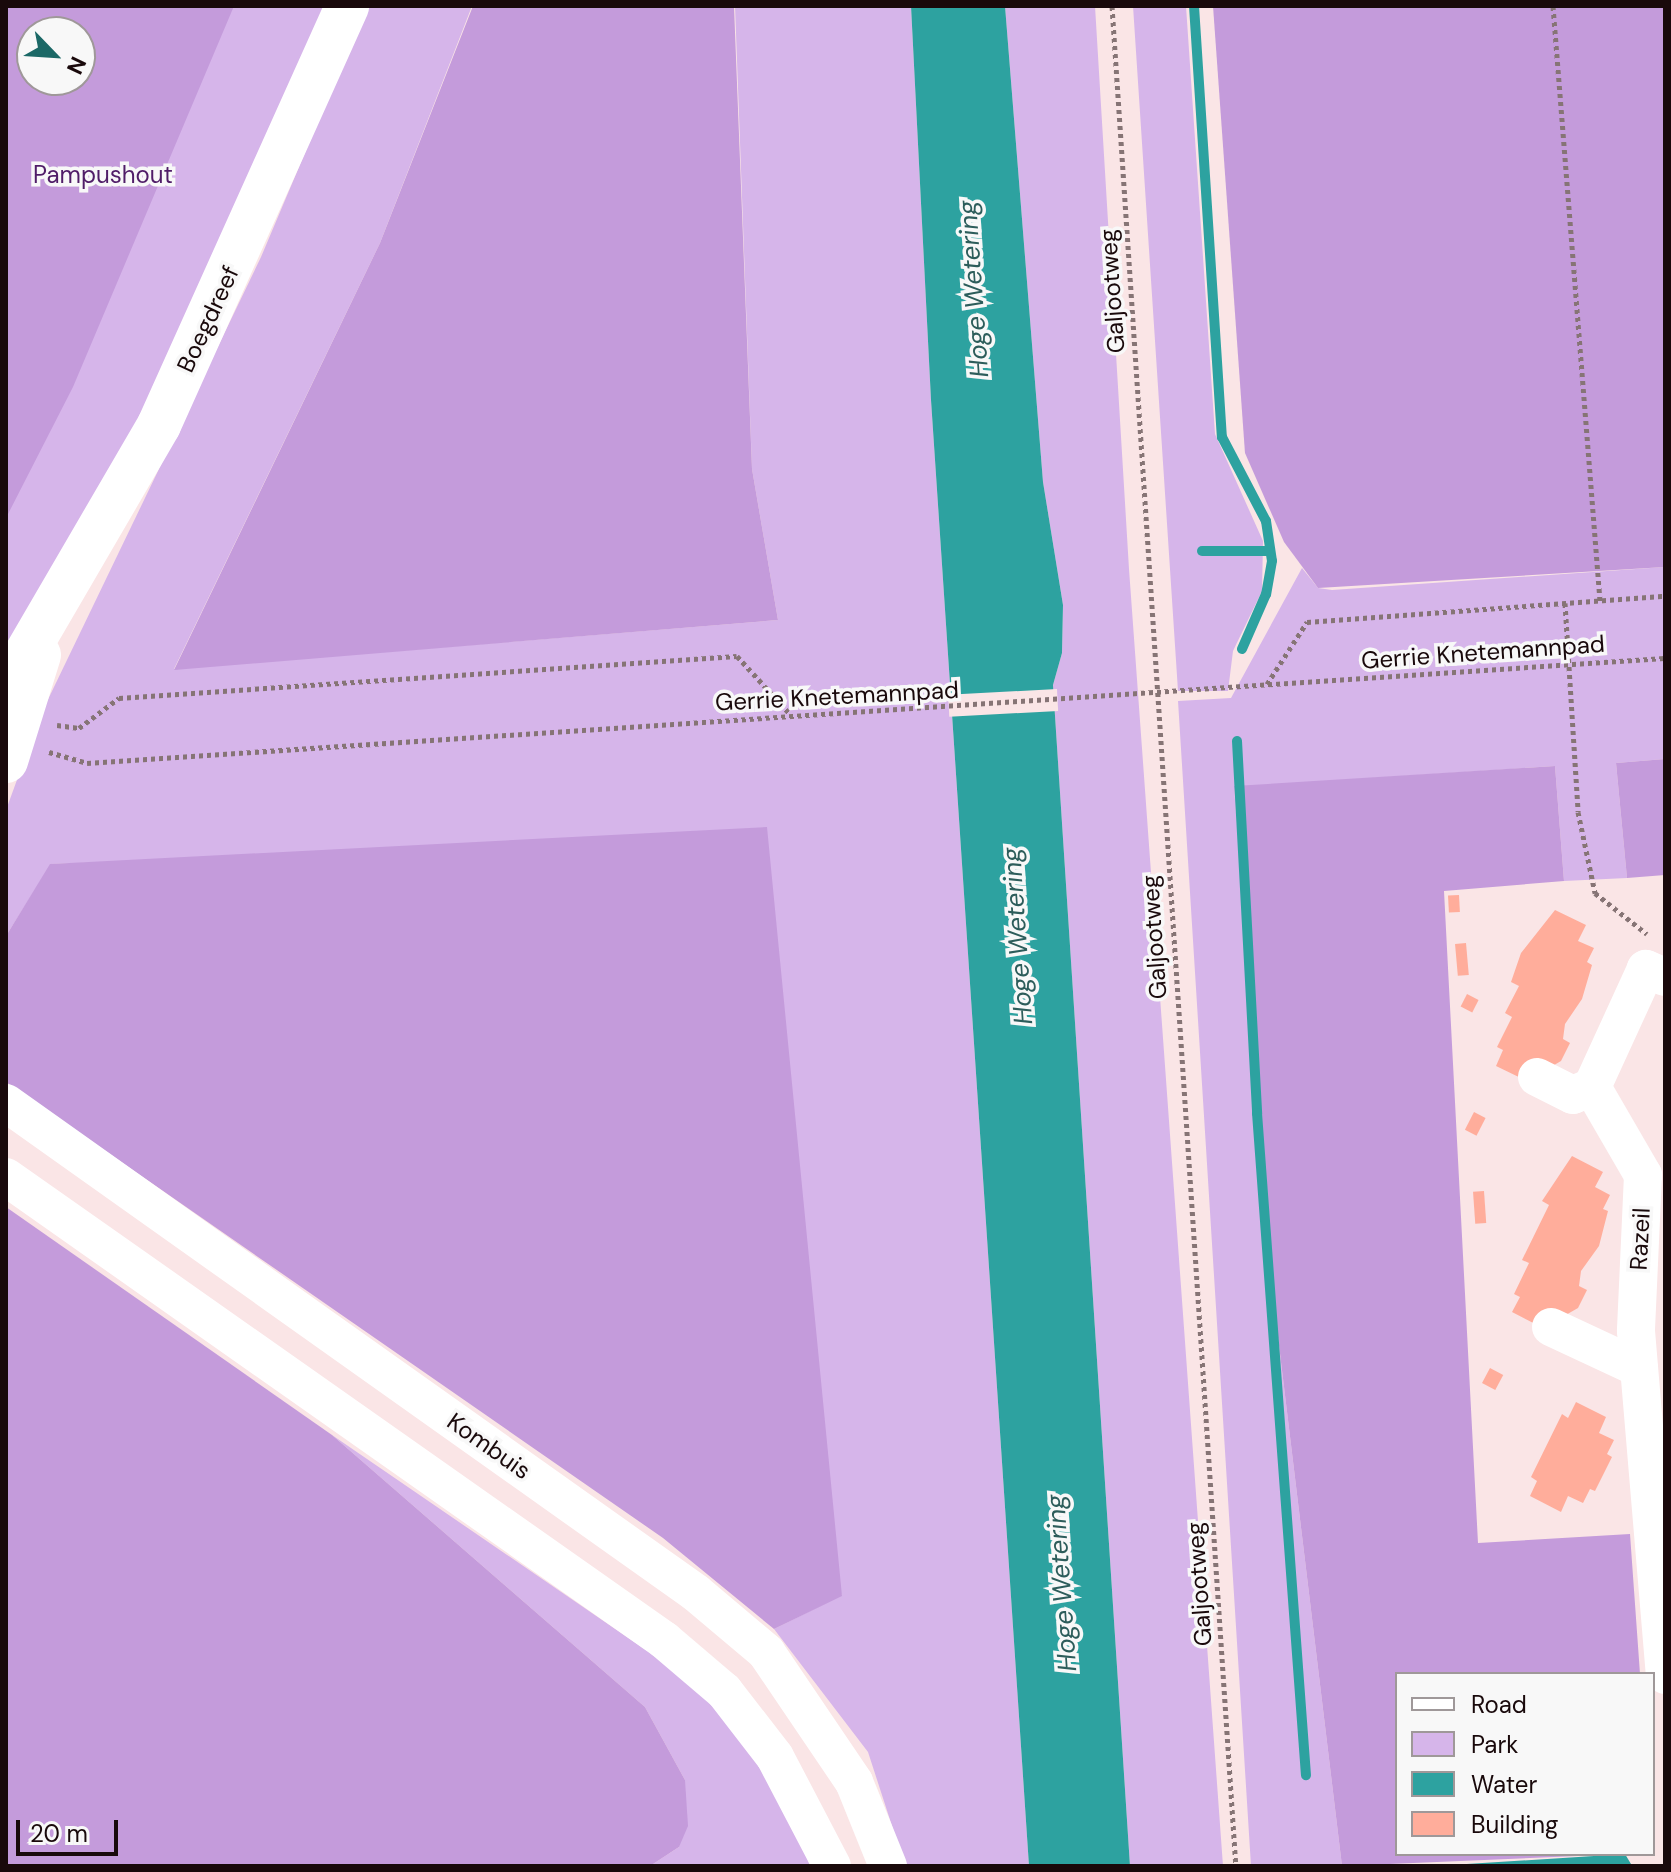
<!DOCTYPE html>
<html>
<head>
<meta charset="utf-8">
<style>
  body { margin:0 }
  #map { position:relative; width:1671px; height:1872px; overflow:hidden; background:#fae5e6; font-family:"DM Sans",sans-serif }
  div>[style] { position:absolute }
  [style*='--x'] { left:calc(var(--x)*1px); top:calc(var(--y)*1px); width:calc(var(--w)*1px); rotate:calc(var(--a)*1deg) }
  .green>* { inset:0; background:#d6b5ea }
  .forest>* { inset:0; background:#c49bdb }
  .water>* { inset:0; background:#2da2a0 }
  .pier>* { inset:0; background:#fae5e6; transform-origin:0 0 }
  .stream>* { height:10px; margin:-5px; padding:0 5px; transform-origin:5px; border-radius:5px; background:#2da2a0 }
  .building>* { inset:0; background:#ffad9b; transform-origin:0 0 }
  .path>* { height:5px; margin-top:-2.5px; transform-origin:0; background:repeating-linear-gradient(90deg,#867475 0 4px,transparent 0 8px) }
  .minor>* { height:38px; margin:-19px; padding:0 19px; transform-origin:19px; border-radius:19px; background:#fff }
  .tertiary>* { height:44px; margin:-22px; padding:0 22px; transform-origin:22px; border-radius:22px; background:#fff }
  span { translate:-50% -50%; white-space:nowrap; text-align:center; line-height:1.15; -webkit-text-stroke:7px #f8f8f8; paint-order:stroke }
  .park-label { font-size:24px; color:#501d68 }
  .street-label { font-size:24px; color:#19090b }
  .water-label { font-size:26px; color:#2d5d5b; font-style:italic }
  .frame { position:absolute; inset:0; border:8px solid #19090b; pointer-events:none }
  .legend { position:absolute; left:1395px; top:1672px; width:260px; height:184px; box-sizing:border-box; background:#f8f8f8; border:2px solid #9f9899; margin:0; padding:10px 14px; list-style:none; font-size:24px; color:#19090b }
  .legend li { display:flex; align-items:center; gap:16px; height:40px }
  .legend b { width:40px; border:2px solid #9f9899 }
  .north { position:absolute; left:16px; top:16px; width:80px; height:80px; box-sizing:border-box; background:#f8f8f8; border:2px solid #9f9899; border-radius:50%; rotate:115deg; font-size:22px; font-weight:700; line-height:32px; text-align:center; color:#19090b }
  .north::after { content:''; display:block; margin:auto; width:28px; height:36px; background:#1b6866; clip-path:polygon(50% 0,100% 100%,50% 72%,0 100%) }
  .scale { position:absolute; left:16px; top:1820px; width:102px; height:36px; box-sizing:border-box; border:4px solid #19090b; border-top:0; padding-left:10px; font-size:24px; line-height:28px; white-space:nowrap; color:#19090b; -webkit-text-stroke:6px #f8f8f8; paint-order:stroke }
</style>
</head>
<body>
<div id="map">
  <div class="green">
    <i style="clip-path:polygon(evenodd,6px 6px,331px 6px,159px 386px,6px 664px,6px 6px,32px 32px,80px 32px,80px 80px,32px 80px,32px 32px)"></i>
    <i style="clip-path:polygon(367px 6px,472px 6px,380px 243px,174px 669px,778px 620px,752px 469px,735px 6px,911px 6px,931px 400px,1029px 1866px,905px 1866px,868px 1752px,774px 1629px,842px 1595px,314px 855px,51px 864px,6px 936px,6px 810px,41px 714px,261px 257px)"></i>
    <i style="clip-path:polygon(1005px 6px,1095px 6px,1129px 569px,1223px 1866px,1130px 1866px,1053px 685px,1062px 653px,1063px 605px,1043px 482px)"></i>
    <i style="clip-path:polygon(1133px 6px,1186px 6px,1215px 434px,1263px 541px,1262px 591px,1233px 651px,1228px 691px,1178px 691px)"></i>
    <i style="clip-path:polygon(1665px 567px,1665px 759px,1616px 763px,1627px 878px,1564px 881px,1555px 766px,1234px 787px,1277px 1329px,1342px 1866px,1251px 1866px,1178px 701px,1231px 698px,1302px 568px,1318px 588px,1332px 590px)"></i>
    <i style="clip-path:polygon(332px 1435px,694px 1683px,785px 1795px,810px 1866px,650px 1866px,679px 1847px,685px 1780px,645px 1707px)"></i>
  </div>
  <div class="forest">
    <i style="clip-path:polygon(evenodd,6px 6px,234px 6px,73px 387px,6px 518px,6px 6px,80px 32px,80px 80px,32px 80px,32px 32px,80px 32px)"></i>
    <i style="clip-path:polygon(473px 6px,734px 6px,752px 469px,778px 620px,174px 670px,380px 243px)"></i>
    <i style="clip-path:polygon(1213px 6px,1665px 6px,1665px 567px,1318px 588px,1284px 542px,1245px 453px)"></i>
    <i style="clip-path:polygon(1665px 759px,1665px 875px,1627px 878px,1616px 763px)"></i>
    <i style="clip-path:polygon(1555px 766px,1564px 881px,1444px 891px,1478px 1543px,1630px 1534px,1640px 1674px,1397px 1674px,1397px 1854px,1625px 1854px,1342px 1866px,1277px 1329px,1234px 786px)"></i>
    <i style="clip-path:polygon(767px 827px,842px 1596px,774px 1629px,663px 1538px,6px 1082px,6px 936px,50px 864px)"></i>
    <i style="clip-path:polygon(6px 1207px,332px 1435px,645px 1707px,685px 1780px,688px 1826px,679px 1847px,650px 1866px,6px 1866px)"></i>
  </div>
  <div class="water">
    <i style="clip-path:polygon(911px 6px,1005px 6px,1043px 482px,1063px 605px,1062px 653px,1053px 685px,1130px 1866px,1029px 1866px,931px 400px)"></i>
    <i style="clip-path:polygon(1625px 1854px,1631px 1864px,1645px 1866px,1435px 1866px)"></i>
  </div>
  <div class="pier">
    <i style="left:1057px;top:689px;width:22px;height:109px;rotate:87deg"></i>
  </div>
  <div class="stream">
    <i style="--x:1194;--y:6;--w:432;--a:86.3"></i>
    <i style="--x:1222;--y:437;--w:95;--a:62.4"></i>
    <i style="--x:1266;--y:521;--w:40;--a:81.5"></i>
    <i style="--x:1272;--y:561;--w:34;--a:100"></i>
    <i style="--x:1266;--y:594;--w:60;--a:113.6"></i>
    <i style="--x:1202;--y:551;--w:68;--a:0"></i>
    <i style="--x:1237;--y:741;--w:373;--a:86.9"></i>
    <i style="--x:1257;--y:1113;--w:664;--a:85.77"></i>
  </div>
  <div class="building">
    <i style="left:1459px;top:895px;width:17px;height:11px;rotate:87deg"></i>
    <i style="clip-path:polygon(1555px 910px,1586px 925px,1578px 941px,1594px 948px,1587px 962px,1592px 965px,1582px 999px,1565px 1024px,1563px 1039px,1570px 1043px,1561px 1061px,1527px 1081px,1496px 1066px,1503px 1050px,1497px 1047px,1512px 1017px,1505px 1013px,1519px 986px,1511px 982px,1521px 953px)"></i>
    <i style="left:1466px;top:943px;width:32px;height:11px;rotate:85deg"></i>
    <i style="left:1467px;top:994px;width:13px;height:14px;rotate:27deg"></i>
    <i style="left:1474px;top:1112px;width:13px;height:20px;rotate:27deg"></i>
    <i style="clip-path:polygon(1572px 1156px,1603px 1172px,1595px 1187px,1610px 1195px,1603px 1209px,1608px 1211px,1599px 1246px,1581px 1271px,1579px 1286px,1587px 1290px,1578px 1308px,1543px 1328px,1512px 1312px,1520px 1297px,1514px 1294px,1529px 1263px,1522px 1260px,1549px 1205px,1542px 1201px)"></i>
    <i style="left:1484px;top:1191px;width:32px;height:11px;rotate:86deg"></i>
    <i style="left:1490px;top:1368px;width:15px;height:17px;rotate:28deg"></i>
    <i style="clip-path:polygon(1576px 1402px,1606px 1417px,1599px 1433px,1614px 1440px,1607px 1454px,1612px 1457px,1595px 1491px,1590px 1489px,1583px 1503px,1568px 1496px,1561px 1512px,1530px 1496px,1537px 1481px,1531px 1477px,1562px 1414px,1568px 1418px)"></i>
  </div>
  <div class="path">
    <i style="--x:1112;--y:6;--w:1864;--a:86.19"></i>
    <i style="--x:1553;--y:6;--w:597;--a:85.48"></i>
    <i style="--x:1565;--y:603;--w:209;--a:86.4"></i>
    <i style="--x:1578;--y:812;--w:83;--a:78.1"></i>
    <i style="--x:1595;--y:893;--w:66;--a:38.3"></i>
    <i style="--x:1267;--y:684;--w:74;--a:-57.2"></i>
    <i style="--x:1307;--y:622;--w:359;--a:-4.2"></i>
    <i style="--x:57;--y:725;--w:22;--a:8"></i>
    <i style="--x:79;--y:728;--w:50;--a:-36.9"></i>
    <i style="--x:119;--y:698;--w:619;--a:-3.89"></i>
    <i style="--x:737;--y:656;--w:79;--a:47.6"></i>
    <i style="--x:49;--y:752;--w:40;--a:16"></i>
    <i style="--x:87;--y:763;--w:1581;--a:-3.81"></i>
  </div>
  <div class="minor">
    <i style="--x:1665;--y:977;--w:21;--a:-157"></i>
    <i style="--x:1646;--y:969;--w:130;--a:114.6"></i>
    <i style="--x:1592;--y:1087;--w:102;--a:59.9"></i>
    <i style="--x:1643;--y:1175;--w:156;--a:92.6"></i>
    <i style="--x:1636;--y:1331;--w:345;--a:85.2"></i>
    <i style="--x:1537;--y:1077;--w:40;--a:26.6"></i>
    <i style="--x:1573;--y:1095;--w:21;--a:-23"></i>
    <i style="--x:6;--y:1103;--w:846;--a:35.38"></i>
    <i style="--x:696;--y:1593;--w:92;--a:40.1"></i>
    <i style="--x:766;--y:1652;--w:157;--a:55.9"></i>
    <i style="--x:854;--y:1782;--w:91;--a:68"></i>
    <i style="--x:6;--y:1177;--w:805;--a:35.13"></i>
    <i style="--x:664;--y:1640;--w:79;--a:40.4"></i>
    <i style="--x:724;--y:1691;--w:83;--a:52.3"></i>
    <i style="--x:775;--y:1757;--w:123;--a:62.4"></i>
    <i style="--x:1551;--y:1327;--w:97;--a:25"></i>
  </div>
  <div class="tertiary">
    <i style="--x:6;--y:688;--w:304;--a:-59.8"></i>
    <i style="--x:159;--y:425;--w:459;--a:-65.8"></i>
    <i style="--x:6;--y:761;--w:111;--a:-72.7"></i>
  </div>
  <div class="park-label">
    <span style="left:103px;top:175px">Pampushout</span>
  </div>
  <div class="street-label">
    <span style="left:1112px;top:291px;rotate:-94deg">Galjootweg</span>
    <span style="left:208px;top:319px;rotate:-65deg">Boegdreef</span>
    <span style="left:1483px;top:652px;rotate:-4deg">Gerrie Knetemannpad</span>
    <span style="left:837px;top:696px;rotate:-3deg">Gerrie Knetemannpad</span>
    <span style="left:1154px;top:937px;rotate:-94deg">Galjootweg</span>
    <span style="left:1640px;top:1239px;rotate:-87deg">Razeil</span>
    <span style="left:489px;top:1446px;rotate:35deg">Kombuis</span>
    <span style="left:1199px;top:1584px;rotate:-94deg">Galjootweg</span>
  </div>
  <div class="water-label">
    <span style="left:974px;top:289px;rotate:-94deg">Hoge Wetering</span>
    <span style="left:1018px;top:936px;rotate:-94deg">Hoge Wetering</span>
    <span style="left:1062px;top:1583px;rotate:-94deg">Hoge Wetering</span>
  </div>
  <div class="frame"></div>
  <ul class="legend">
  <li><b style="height:10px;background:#fff"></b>Road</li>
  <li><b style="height:22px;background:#d6b5ea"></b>Park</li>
  <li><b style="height:22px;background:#2da2a0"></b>Water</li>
  <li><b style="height:22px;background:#ffad9b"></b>Building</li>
  </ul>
  <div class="north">N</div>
  <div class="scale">20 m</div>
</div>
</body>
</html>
